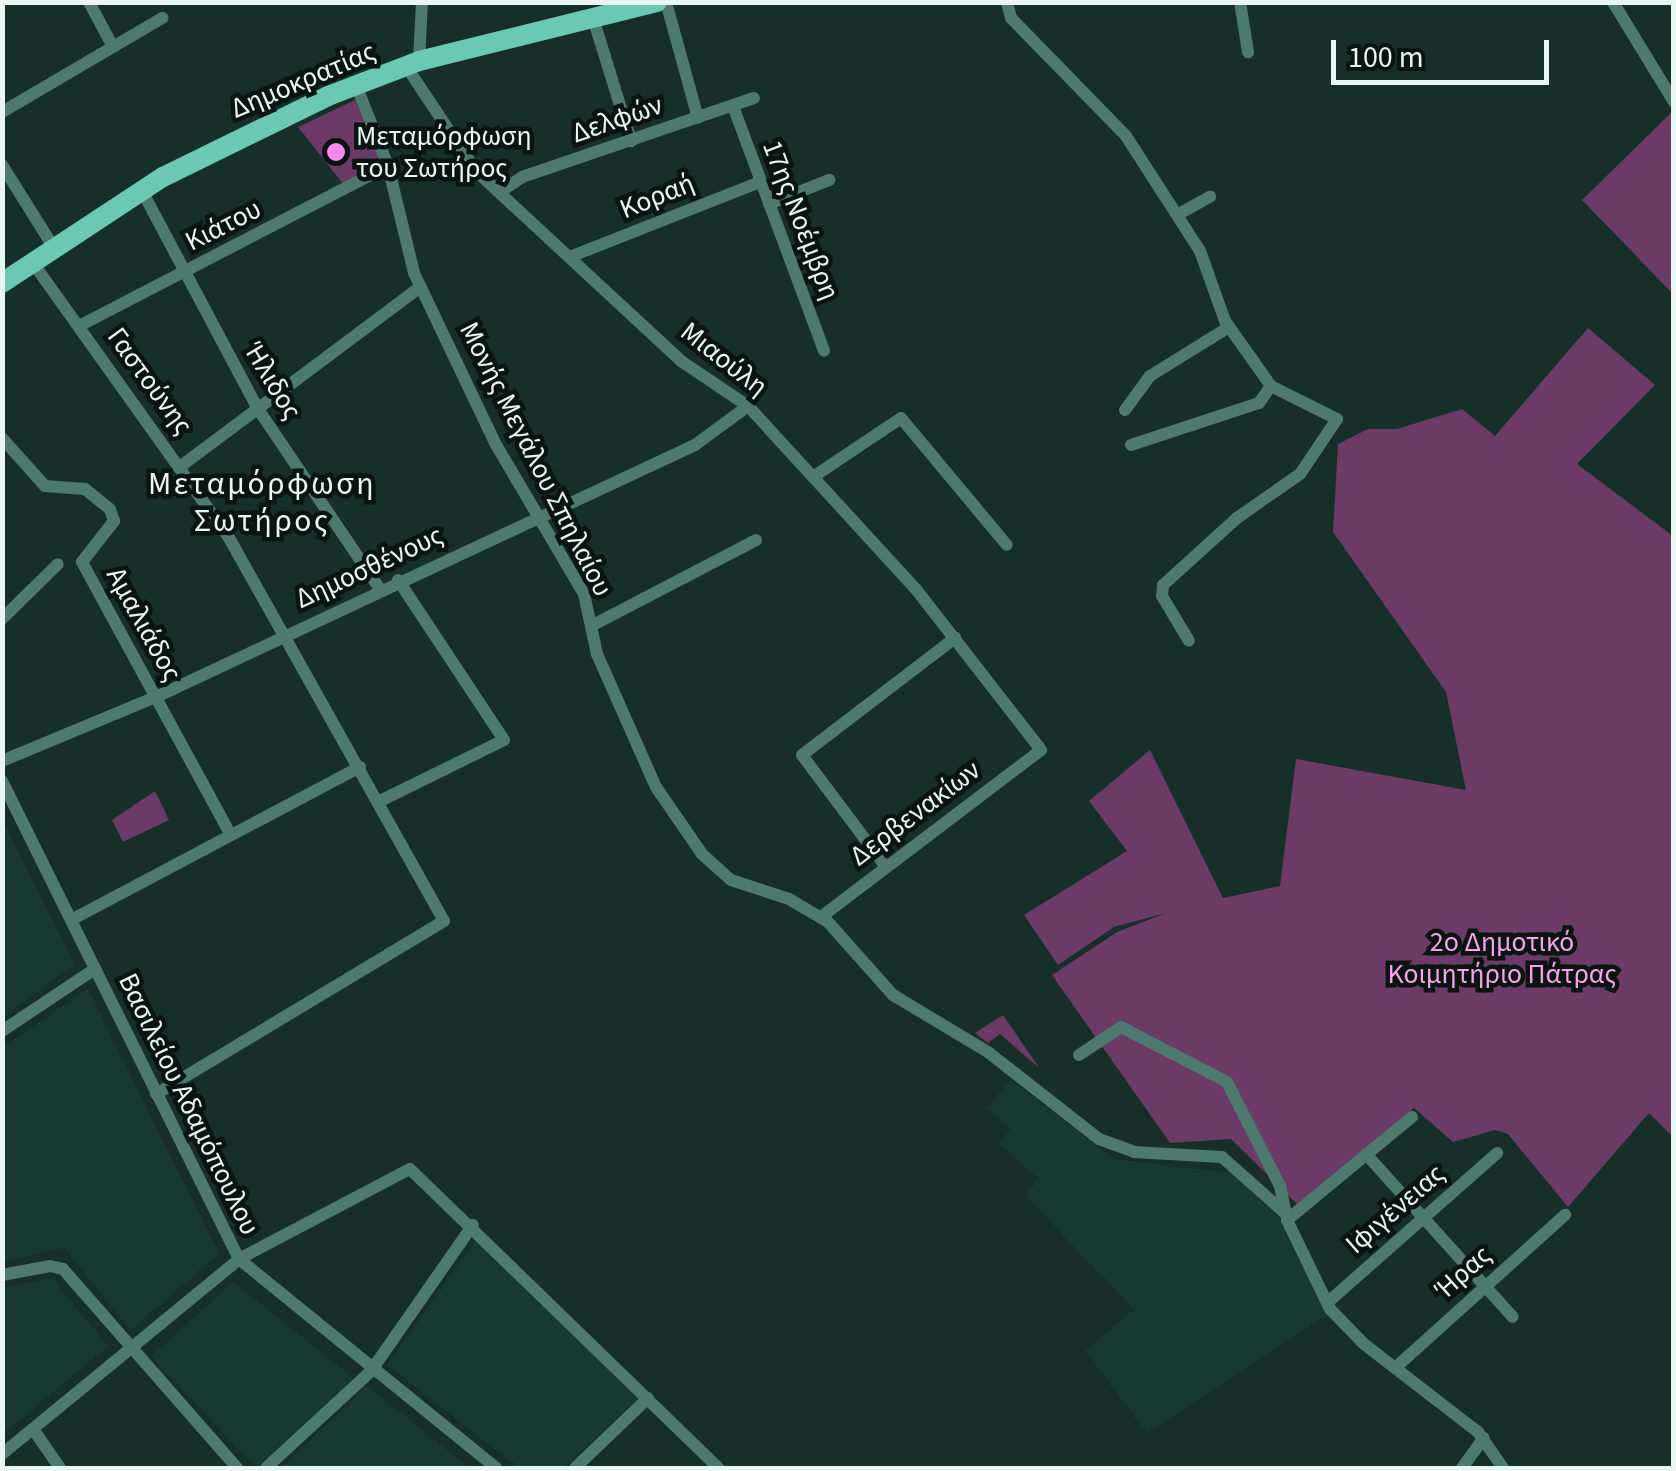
<!DOCTYPE html>
<html>
<head>
<meta charset="utf-8">
<style>
  body { margin:0 }
  #map { position:relative; width:1676px; height:1471px; overflow:hidden; background:#172f29; font-family:"Source Sans 3",sans-serif }
  div>[style] { position:absolute }
  [style*='--x'] { left:calc(var(--x)*1px); top:calc(var(--y)*1px); width:calc(var(--w)*1px); rotate:calc(var(--a)*1deg) }
  .built>* { inset:0; background:#183931 }
  .green>* { inset:0; background:#6c3a67 }
  .street>* { height:12px; margin:-6px; padding:0 6px; transform-origin:6px; border-radius:6px; background:#4e796e }
  .primary>* { height:20px; margin:-10px; padding:0 10px; transform-origin:10px; border-radius:10px; background:#6bc8b2 }
  .dots>* { width:28px; height:28px; translate:-50% -50%; box-sizing:border-box; border:5px solid #0a1512; border-radius:50% }
  span { translate:-50% -50%; white-space:nowrap; text-align:center; line-height:1.15; -webkit-text-stroke:9px #0a1512; paint-order:stroke }
  .street-label { font-size:28px; color:#e9f7f3 }
  .poi-label { font-size:28px; color:#e9f7f3 }
  .left { translate:0 -50%; text-align:left }
  .park-label { font-size:28px; color:#faa2f1 }
  .quarter-label { font-size:32px; color:#e9f7f3; letter-spacing:2.5px }
  .frame { position:absolute; inset:0; border:5px solid #e9f7f3; pointer-events:none }
  .scale { position:absolute; left:1331px; top:40px; width:218px; height:45px; box-sizing:border-box; border:5px solid #e9f7f3; border-top:0; padding-left:12px; font-size:30px; line-height:35px; white-space:nowrap; color:#e9f7f3; -webkit-text-stroke:8px #0a1512; paint-order:stroke }
</style>
</head>
<body>
<div id="map">
  <div class="built">
    <i style="clip-path:polygon(2px 819px,75px 964px,3px 1017px,2px 1017px)"></i>
    <i style="clip-path:polygon(88px 989px,219px 1254px,131px 1330px,64px 1248px,3px 1262px,3px 1047px)"></i>
    <i style="clip-path:polygon(1011px 1080px,1114px 1159px,1232px 1173px,1280px 1219px,1328px 1314px,1147px 1433px,1085px 1350px,1134px 1310px,1025px 1195px,1038px 1178px,999px 1144px,1011px 1128px,985px 1109px)"></i>
    <i style="clip-path:polygon(475px 1241px,639px 1397px,564px 1468px,519px 1468px,387px 1365px)"></i>
    <i style="clip-path:polygon(52px 1278px,108px 1346px,3px 1434px,3px 1288px)"></i>
    <i style="clip-path:polygon(233px 1282px,353px 1378px,256px 1468px,151px 1356px)"></i>
    <i style="clip-path:polygon(367px 1386px,470px 1468px,281px 1468px)"></i>
  </div>
  <div class="green">
    <i style="clip-path:polygon(355px 100px,379px 157px,344px 185px,298px 127px)"></i>
    <i style="clip-path:polygon(1673px 111px,1673px 294px,1582px 200px)"></i>
    <i style="clip-path:polygon(1588px 328px,1655px 385px,1577px 464px,1673px 536px,1673px 1137px,1649px 1113px,1568px 1207px,1508px 1134px,1495px 1130px,1453px 1142px,1414px 1108px,1297px 1204px,1231px 1139px,1170px 1143px,1052px 975px,1117px 932px,1166px 913px,1114px 927px,1058px 965px,1024px 915px,1127px 851px,1089px 801px,1150px 750px,1223px 898px,1280px 886px,1296px 759px,1466px 790px,1446px 692px,1333px 532px,1338px 444px,1368px 429px,1397px 429px,1462px 409px,1495px 436px)"></i>
    <i style="clip-path:polygon(155px 791px,169px 820px,123px 842px,112px 820px)"></i>
    <i style="clip-path:polygon(1003px 1015px,1038px 1066px,1038px 1067px,1000px 1034px,988px 1043px,975px 1033px)"></i>
  </div>
  <div class="street">
    <i style="--x:89;--y:2;--w:51;--a:61.9"></i>
    <i style="--x:666;--y:2;--w:120;--a:74.6"></i>
    <i style="--x:1007;--y:2;--w:16;--a:76"></i>
    <i style="--x:1011;--y:18;--w:165;--a:45.7"></i>
    <i style="--x:1126;--y:136;--w:137;--a:57.2"></i>
    <i style="--x:1200;--y:251;--w:74;--a:70.3"></i>
    <i style="--x:1225;--y:321;--w:80;--a:54.7"></i>
    <i style="--x:1271;--y:386;--w:74;--a:26.6"></i>
    <i style="--x:1337;--y:419;--w:66;--a:123.9"></i>
    <i style="--x:1300;--y:474;--w:77;--a:145.1"></i>
    <i style="--x:1237;--y:518;--w:100;--a:137.8"></i>
    <i style="--x:1163;--y:585;--w:11;--a:95"></i>
    <i style="--x:1162;--y:596;--w:52;--a:59"></i>
    <i style="--x:1240;--y:2;--w:51;--a:80.9"></i>
    <i style="--x:1613;--y:2;--w:117;--a:58.6"></i>
    <i style="--x:593;--y:18;--w:129;--a:72.8"></i>
    <i style="--x:419;--y:61;--w:59;--a:-87.1"></i>
    <i style="--x:406;--y:66;--w:126;--a:56.3"></i>
    <i style="--x:476;--y:171;--w:280;--a:42.8"></i>
    <i style="--x:681;--y:361;--w:81;--a:33.9"></i>
    <i style="--x:748;--y:406;--w:247;--a:47.5"></i>
    <i style="--x:915;--y:588;--w:205;--a:52.1"></i>
    <i style="--x:1041;--y:750;--w:276;--a:142.8"></i>
    <i style="--x:356;--y:85;--w:87;--a:68.4"></i>
    <i style="--x:388;--y:166;--w:110;--a:76.3"></i>
    <i style="--x:414;--y:273;--w:188;--a:64.5"></i>
    <i style="--x:495;--y:443;--w:175;--a:59.5"></i>
    <i style="--x:584;--y:594;--w:61;--a:77.8"></i>
    <i style="--x:597;--y:654;--w:145;--a:66.1"></i>
    <i style="--x:656;--y:787;--w:81;--a:55.5"></i>
    <i style="--x:702;--y:854;--w:39;--a:42"></i>
    <i style="--x:731;--y:880;--w:61;--a:18.1"></i>
    <i style="--x:789;--y:899;--w:45;--a:30.5"></i>
    <i style="--x:828;--y:922;--w:98;--a:48.3"></i>
    <i style="--x:893;--y:995;--w:111;--a:31"></i>
    <i style="--x:988;--y:1052;--w:141;--a:38.1"></i>
    <i style="--x:1099;--y:1139;--w:37;--a:20"></i>
    <i style="--x:1134;--y:1152;--w:88;--a:3.3"></i>
    <i style="--x:1222;--y:1157;--w:86;--a:41.7"></i>
    <i style="--x:733;--y:106;--w:261;--a:69.6"></i>
    <i style="--x:2;--y:112;--w:186;--a:-30.4"></i>
    <i style="--x:2;--y:165;--w:98;--a:57.9"></i>
    <i style="--x:141;--y:189;--w:249;--a:62"></i>
    <i style="--x:258;--y:409;--w:216;--a:55.9"></i>
    <i style="--x:500;--y:192;--w:27;--a:-34"></i>
    <i style="--x:522;--y:177;--w:245;--a:-18.8"></i>
    <i style="--x:769;--y:204;--w:65;--a:-21.8"></i>
    <i style="--x:1177;--y:215;--w:38;--a:-29"></i>
    <i style="--x:572;--y:256;--w:202;--a:-21.5"></i>
    <i style="--x:33;--y:263;--w:335;--a:54.5"></i>
    <i style="--x:228;--y:536;--w:441;--a:60.7"></i>
    <i style="--x:444;--y:921;--w:336;--a:149"></i>
    <i style="--x:79;--y:326;--w:348;--a:-27.4"></i>
    <i style="--x:1125;--y:410;--w:42;--a:-53.7"></i>
    <i style="--x:1150;--y:376;--w:93;--a:-31.8"></i>
    <i style="--x:2;--y:438;--w:64;--a:48.1"></i>
    <i style="--x:45;--y:486;--w:40;--a:4.3"></i>
    <i style="--x:85;--y:489;--w:32;--a:39"></i>
    <i style="--x:110;--y:509;--w:13;--a:72"></i>
    <i style="--x:114;--y:521;--w:52;--a:128"></i>
    <i style="--x:82;--y:562;--w:311;--a:61.4"></i>
    <i style="--x:1131;--y:445;--w:135;--a:-18.2"></i>
    <i style="--x:1259;--y:403;--w:21;--a:-55"></i>
    <i style="--x:181;--y:466;--w:299;--a:-36.8"></i>
    <i style="--x:813;--y:477;--w:106;--a:-33.8"></i>
    <i style="--x:901;--y:418;--w:165;--a:50.2"></i>
    <i style="--x:2;--y:619;--w:78;--a:-44.5"></i>
    <i style="--x:591;--y:626;--w:186;--a:-27.5"></i>
    <i style="--x:2;--y:761;--w:167;--a:-22.6"></i>
    <i style="--x:156;--y:697;--w:595;--a:-25.06"></i>
    <i style="--x:695;--y:445;--w:66;--a:-36.3"></i>
    <i style="--x:2;--y:781;--w:534;--a:63.63"></i>
    <i style="--x:239;--y:1259;--w:331;--a:39.1"></i>
    <i style="--x:380;--y:801;--w:138;--a:-26.2"></i>
    <i style="--x:504;--y:740;--w:192;--a:-123.5"></i>
    <i style="--x:886;--y:867;--w:140;--a:-126.9"></i>
    <i style="--x:802;--y:755;--w:193;--a:-37.4"></i>
    <i style="--x:71;--y:920;--w:327;--a:-27.9"></i>
    <i style="--x:2;--y:1031;--w:112;--a:-33.7"></i>
    <i style="--x:1079;--y:1055;--w:50;--a:-33.7"></i>
    <i style="--x:1121;--y:1027;--w:119;--a:27.4"></i>
    <i style="--x:1227;--y:1082;--w:117;--a:63"></i>
    <i style="--x:1280;--y:1186;--w:35;--a:78"></i>
    <i style="--x:1287;--y:1220;--w:99;--a:64.2"></i>
    <i style="--x:1330;--y:1309;--w:49;--a:45.8"></i>
    <i style="--x:1364;--y:1344;--w:144;--a:37.7"></i>
    <i style="--x:1478;--y:1432;--w:44;--a:55.2"></i>
    <i style="--x:1366;--y:1154;--w:219;--a:48"></i>
    <i style="--x:1287;--y:1220;--w:162;--a:-39.5"></i>
    <i style="--x:2;--y:1275;--w:49;--a:-10.6"></i>
    <i style="--x:50;--y:1266;--w:13;--a:13"></i>
    <i style="--x:63;--y:1269;--w:264;--a:48.8"></i>
    <i style="--x:1327;--y:1303;--w:227;--a:-41.4"></i>
    <i style="--x:1395;--y:1368;--w:229;--a:-42"></i>
    <i style="--x:33;--y:1429;--w:47;--a:55.3"></i>
    <i style="--x:2;--y:1454;--w:307;--a:-39.4"></i>
    <i style="--x:239;--y:1259;--w:193;--a:-27.8"></i>
    <i style="--x:410;--y:1169;--w:430;--a:44.1"></i>
    <i style="--x:266;--y:1468;--w:143;--a:-42.7"></i>
    <i style="--x:371;--y:1371;--w:178;--a:-55.1"></i>
    <i style="--x:575;--y:1468;--w:101;--a:-43.8"></i>
    <i style="--x:1462;--y:1468;--w:37;--a:-54"></i>
  </div>
  <div class="primary">
    <i style="--x:2;--y:283;--w:193;--a:-33.4"></i>
    <i style="--x:163;--y:177;--w:184;--a:-26.1"></i>
    <i style="--x:328;--y:96;--w:97;--a:-21"></i>
    <i style="--x:419;--y:61;--w:245;--a:-13.9"></i>
  </div>
  <div class="dots">
    <i style="left:336px;top:152px;background:#f688ec"></i>
  </div>
  <div class="street-label">
    <span style="left:303px;top:80px;rotate:-23deg">Δημοκρατίας</span>
    <span style="left:617px;top:119px;rotate:-19deg">Δελφών</span>
    <span style="left:657px;top:196px;rotate:-22deg">Κοραή</span>
    <span style="left:801px;top:220px;rotate:69deg">17ης Νοέμβρη</span>
    <span style="left:223px;top:225px;rotate:-27deg">Κιάτου</span>
    <span style="left:724px;top:359px;rotate:38deg">Μιαούλη</span>
    <span style="left:150px;top:381px;rotate:54deg">Γαστούνης</span>
    <span style="left:273px;top:381px;rotate:59deg">Ήλιδος</span>
    <span style="left:536px;top:459px;rotate:63deg">Μονής Μεγάλου Σπηλαίου</span>
    <span style="left:369px;top:567px;rotate:-25deg">Δημοσθένους</span>
    <span style="left:144px;top:624px;rotate:61deg">Αμαλιάδος</span>
    <span style="left:915px;top:813px;rotate:-37deg">Δερβενακίων</span>
    <span style="left:189px;top:1104px;rotate:64deg">Βασιλείου Αδαμόπουλου</span>
    <span style="left:1395px;top:1209px;rotate:-41deg">Ιφιγένειας</span>
    <span style="left:1463px;top:1272px;rotate:-42deg">Ήρας</span>
  </div>
  <div class="poi-label">
    <span class="left" style="left:356px;top:152px">Μεταμόρφωση<br>του Σωτήρος</span>
  </div>
  <div class="park-label">
    <span style="left:1502px;top:958px">2o Δημοτικό<br>Κοιμητήριο Πάτρας</span>
  </div>
  <div class="quarter-label">
    <span style="left:262px;top:503px">Μεταμόρφωση<br>Σωτήρος</span>
  </div>
  <div class="frame"></div>
  <div class="scale">100 m</div>
</div>
</body>
</html>
